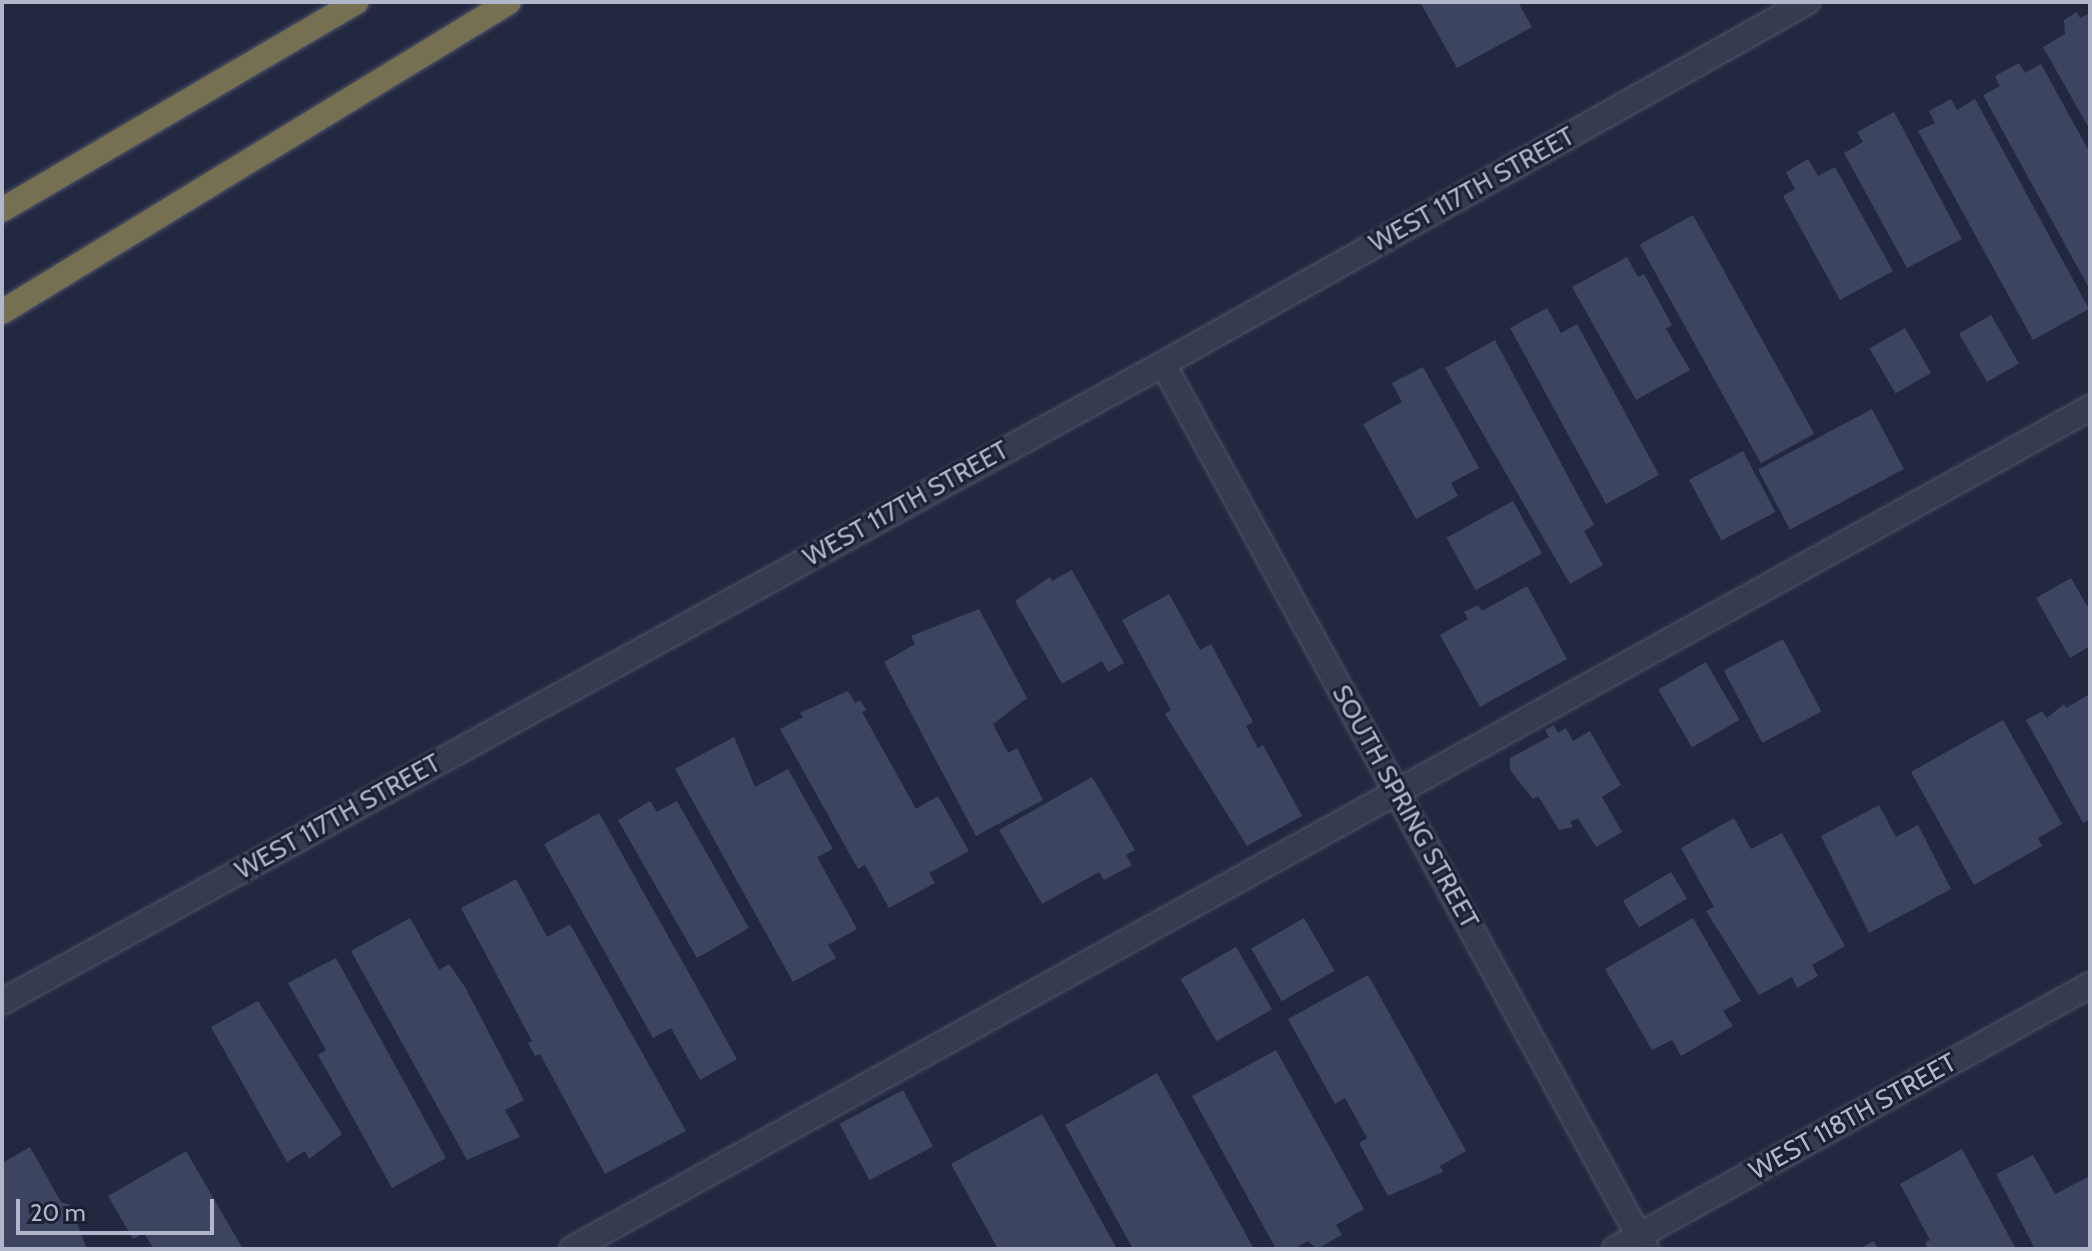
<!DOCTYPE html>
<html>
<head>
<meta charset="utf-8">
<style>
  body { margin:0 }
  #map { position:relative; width:2092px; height:1251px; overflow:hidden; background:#222840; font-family:Cabin,sans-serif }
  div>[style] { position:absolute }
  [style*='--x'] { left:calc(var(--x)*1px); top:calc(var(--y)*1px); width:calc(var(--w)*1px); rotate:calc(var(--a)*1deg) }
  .building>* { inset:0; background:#3d4460; transform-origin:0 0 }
  .roads { filter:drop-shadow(0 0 2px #51566a) drop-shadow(0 0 2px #51566a) }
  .service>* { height:24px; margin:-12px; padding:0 12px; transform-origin:12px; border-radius:12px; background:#363b4f }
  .minor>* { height:24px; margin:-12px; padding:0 12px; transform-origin:12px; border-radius:12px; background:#363b4f }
  .motorway>* { height:24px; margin:-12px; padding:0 12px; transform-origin:12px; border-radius:12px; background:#767052 }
  span { translate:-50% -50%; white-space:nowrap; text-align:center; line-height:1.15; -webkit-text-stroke:6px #1b2034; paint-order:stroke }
  .street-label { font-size:26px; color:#b2b6ca }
  .frame { position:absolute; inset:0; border:4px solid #b2b6ca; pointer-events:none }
  .scale { position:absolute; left:16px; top:1199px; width:198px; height:36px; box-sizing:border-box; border:4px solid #b2b6ca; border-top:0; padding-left:10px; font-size:24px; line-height:28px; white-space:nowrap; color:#b2b6ca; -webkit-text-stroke:6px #1b2034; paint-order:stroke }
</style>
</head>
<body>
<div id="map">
  <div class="building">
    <i style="clip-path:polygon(1420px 2px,1518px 2px,1532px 27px,1457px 68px)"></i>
    <i style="clip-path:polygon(2077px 12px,2080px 18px,2090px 13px,2090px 130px,2043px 47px,2065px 34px,2064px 20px)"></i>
    <i style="clip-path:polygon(2019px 63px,2025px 73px,2041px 64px,2090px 153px,2090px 290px,1983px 95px,2000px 86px,1995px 76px)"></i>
    <i style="clip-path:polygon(1951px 99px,1957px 110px,1975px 99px,2089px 309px,2033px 340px,1918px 131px,1935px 123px,1929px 111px)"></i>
    <i style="clip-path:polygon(1894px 112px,1962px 239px,1907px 268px,1844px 153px,1863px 142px,1857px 132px)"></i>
    <i style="clip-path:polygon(1808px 159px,1818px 176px,1835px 167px,1893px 271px,1840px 300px,1783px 196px,1795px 189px,1786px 172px)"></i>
    <i style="left:1693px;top:215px;width:250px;height:61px;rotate:61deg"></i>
    <i style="clip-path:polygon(1627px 257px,1638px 277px,1644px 274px,1672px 325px,1666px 329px,1690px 370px,1636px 400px,1572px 287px)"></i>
    <i style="clip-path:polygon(1547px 308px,1561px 333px,1577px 324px,1659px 475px,1606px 504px,1510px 328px)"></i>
    <i style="left:1991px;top:315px;width:56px;height:37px;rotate:60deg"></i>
    <i style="left:1905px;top:328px;width:52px;height:41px;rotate:60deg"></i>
    <i style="clip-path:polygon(1495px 340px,1594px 525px,1584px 531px,1603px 565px,1570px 584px,1445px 368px)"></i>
    <i style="clip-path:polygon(1423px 367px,1479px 468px,1451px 483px,1458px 496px,1416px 519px,1363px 424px,1402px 402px,1392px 383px)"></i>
    <i style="left:1872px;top:409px;width:68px;height:129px;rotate:62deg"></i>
    <i style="left:1743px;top:451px;width:69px;height:61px;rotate:62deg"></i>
    <i style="left:1513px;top:501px;width:60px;height:76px;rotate:61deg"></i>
    <i style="clip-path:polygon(1072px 570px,1124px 663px,1108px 672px,1102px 661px,1062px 684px,1015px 601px,1050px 577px,1052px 581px)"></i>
    <i style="clip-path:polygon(2071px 578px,2090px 611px,2090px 646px,2070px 658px,2036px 598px)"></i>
    <i style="clip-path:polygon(1527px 586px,1567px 659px,1480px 707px,1440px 635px,1468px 619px,1464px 612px,1478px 605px,1482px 611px)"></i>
    <i style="clip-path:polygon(1169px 594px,1200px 650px,1211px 644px,1253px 722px,1246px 726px,1258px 748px,1263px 745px,1302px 816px,1247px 846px,1165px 714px,1171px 710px,1122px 620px)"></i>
    <i style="clip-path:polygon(979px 609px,1027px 698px,993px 724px,1008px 753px,1017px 748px,1043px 800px,976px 836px,884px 662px,915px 644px,911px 636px)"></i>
    <i style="left:1783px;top:639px;width:82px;height:67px;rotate:62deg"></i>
    <i style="left:1706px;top:662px;width:67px;height:55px;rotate:60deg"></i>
    <i style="clip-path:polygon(848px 691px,855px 703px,860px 700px,866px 710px,862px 712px,916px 809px,938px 796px,969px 851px,929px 873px,935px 883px,889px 908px,865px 865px,858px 869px,780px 729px,803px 717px,800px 713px)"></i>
    <i style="clip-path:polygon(2090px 694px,2090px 819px,2083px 823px,2026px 720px,2042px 711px,2047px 718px,2064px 704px,2066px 708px)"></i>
    <i style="clip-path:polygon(2003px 720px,2062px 824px,2038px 838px,2042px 846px,1974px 885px,1911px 772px)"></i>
    <i style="clip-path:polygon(1554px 725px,1558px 733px,1566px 728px,1573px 741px,1590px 731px,1621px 785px,1602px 797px,1622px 832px,1596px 847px,1578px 818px,1570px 822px,1573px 827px,1559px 830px,1538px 796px,1533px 799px,1510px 770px,1510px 758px,1549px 737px,1545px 730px)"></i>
    <i style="clip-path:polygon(734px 737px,755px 787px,788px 769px,833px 849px,817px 857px,857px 929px,828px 945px,836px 958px,793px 982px,675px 769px)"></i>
    <i style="clip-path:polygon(1092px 777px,1135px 850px,1126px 855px,1132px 865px,1104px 880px,1099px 872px,1042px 904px,999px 830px)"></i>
    <i style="clip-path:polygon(650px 801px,657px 812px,677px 801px,749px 928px,697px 958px,618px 820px)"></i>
    <i style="clip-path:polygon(1879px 805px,1896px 837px,1918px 825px,1951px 889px,1869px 933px,1821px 836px)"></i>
    <i style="clip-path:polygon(599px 813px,737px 1059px,700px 1080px,671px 1028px,653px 1038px,544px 844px)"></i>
    <i style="clip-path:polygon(1734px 818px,1751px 849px,1782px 833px,1845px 946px,1812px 965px,1818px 976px,1797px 988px,1792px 977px,1759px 995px,1706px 911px,1714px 907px,1681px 848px)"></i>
    <i style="left:1671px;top:872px;width:31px;height:56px;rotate:59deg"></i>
    <i style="clip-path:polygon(516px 879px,547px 937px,570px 924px,686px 1131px,605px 1174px,540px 1054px,535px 1056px,528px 1043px,532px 1041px,461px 908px)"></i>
    <i style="clip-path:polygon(410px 918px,439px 970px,449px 964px,465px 987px,524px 1100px,505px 1110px,520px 1137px,467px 1160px,351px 951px)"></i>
    <i style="left:1304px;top:918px;width:61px;height:61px;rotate:60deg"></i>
    <i style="clip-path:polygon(1693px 918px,1741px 1001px,1723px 1011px,1733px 1026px,1681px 1056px,1672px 1040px,1652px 1050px,1605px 969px)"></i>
    <i style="left:1236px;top:947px;width:72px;height:64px;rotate:60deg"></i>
    <i style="clip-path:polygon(336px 958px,446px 1158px,392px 1188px,318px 1055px,326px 1050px,288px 983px)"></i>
    <i style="clip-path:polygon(1368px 975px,1466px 1151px,1440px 1166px,1443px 1172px,1388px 1196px,1359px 1143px,1367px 1138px,1345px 1098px,1335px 1104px,1288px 1019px)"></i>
    <i style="clip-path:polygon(258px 1001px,342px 1134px,309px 1159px,305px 1151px,287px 1162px,211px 1027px)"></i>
    <i style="clip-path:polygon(1276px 1050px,1364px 1209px,1336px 1225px,1342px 1235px,1317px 1249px,1308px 1241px,1294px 1249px,1276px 1249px,1192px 1096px)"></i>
    <i style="clip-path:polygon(1157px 1073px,1254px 1249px,1133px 1249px,1065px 1125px)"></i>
    <i style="left:903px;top:1090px;width:64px;height:72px;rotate:62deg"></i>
    <i style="clip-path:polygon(1042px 1114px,1117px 1249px,998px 1249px,951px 1164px)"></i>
    <i style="clip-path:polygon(30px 1147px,61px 1202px,70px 1205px,87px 1249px,2px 1249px,2px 1163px)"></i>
    <i style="clip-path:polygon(1962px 1149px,2016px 1249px,1928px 1249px,1925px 1243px,1930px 1240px,1900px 1184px)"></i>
    <i style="clip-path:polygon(186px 1151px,243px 1249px,154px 1249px,144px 1233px,133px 1239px,108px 1196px)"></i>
    <i style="clip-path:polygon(2033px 1155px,2055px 1194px,2090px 1176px,2090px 1249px,2035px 1249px,1996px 1174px)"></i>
    <i style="clip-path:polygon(1874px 1241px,1878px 1249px,1859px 1249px)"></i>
  </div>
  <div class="roads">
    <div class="service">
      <i style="--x:572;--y:1249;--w:1735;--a:-28.99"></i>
    </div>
    <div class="minor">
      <i style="--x:1163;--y:364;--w:1008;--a:61.38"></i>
      <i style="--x:2;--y:1002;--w:1325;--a:-28.79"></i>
      <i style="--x:1163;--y:364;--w:739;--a:-29.34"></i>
      <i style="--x:1615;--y:1249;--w:543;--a:-29.06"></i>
    </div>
    <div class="motorway">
      <i style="--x:2;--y:210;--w:411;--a:-30.4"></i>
      <i style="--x:2;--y:312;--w:594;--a:-31.44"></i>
    </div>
  </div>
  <div class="street-label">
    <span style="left:1472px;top:190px;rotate:-29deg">WEST 117TH STREET</span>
    <span style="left:906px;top:504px;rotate:-29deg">WEST 117TH STREET</span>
    <span style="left:1405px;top:807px;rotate:61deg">SOUTH SPRING STREET</span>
    <span style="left:338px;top:817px;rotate:-29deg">WEST 117TH STREET</span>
    <span style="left:1853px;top:1117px;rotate:-29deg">WEST 118TH STREET</span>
  </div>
  <div class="frame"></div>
  <div class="scale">20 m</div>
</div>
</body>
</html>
